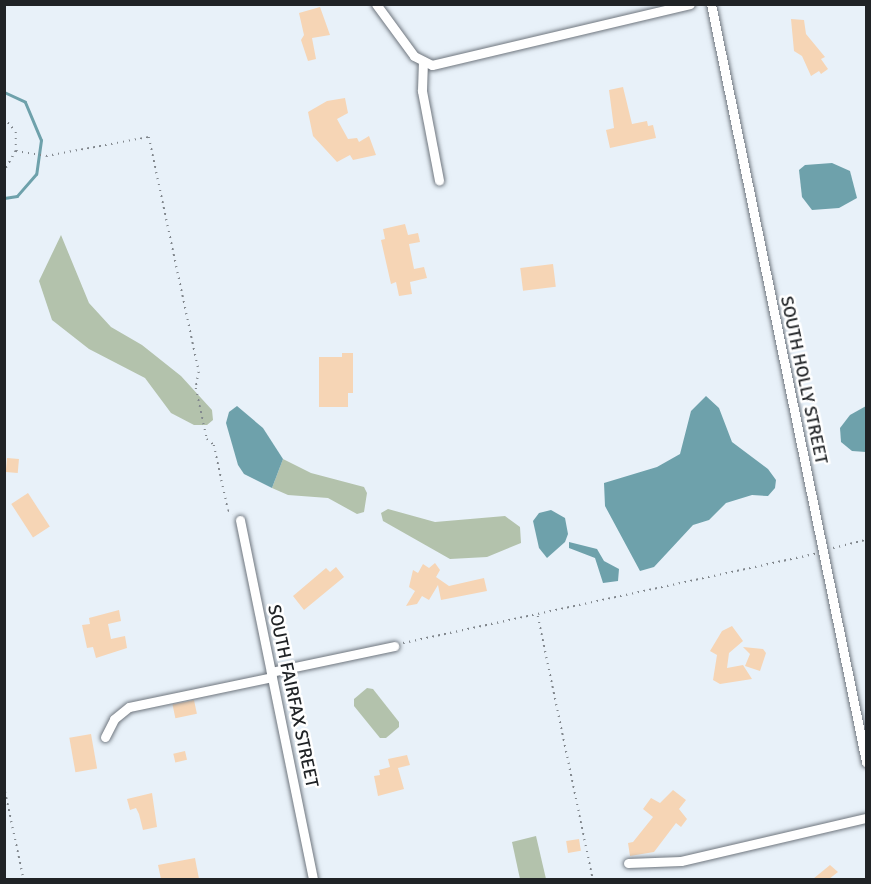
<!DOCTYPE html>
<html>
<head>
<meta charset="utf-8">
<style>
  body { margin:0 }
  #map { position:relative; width:871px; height:884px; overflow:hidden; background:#e8f1f9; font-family:Signika,sans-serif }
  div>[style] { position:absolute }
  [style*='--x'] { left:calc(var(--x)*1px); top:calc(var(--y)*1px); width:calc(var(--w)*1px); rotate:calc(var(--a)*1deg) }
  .green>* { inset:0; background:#b3c2ac }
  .water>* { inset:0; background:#6ea1ab }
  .stream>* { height:3px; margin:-1.5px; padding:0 1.5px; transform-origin:1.5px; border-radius:1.5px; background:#6ea1ab }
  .building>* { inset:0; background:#f6d5b5; transform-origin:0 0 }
  .path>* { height:1.5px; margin-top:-0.75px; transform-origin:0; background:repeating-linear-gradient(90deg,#81878d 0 1.5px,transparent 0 6px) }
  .roads { filter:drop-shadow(0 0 2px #6f767e) drop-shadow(0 0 2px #6f767e) }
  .minor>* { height:9px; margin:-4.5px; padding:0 4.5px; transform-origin:4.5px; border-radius:4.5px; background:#fff }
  span { translate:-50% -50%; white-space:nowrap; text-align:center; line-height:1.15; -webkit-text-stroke:5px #fff; paint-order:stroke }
  .street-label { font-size:18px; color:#202326 }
  .frame { position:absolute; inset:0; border:6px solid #202326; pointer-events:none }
</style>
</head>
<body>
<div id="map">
  <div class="green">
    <i style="clip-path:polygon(61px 235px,89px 303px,111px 327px,142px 345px,181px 376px,212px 410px,213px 420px,207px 425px,194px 425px,171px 413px,145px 378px,89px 349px,52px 320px,39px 281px)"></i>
    <i style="clip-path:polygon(283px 459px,311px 473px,364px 487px,367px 493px,364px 512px,357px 514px,328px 498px,288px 495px,272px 488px)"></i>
    <i style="clip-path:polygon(388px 509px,435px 522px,505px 516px,520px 527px,521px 543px,487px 557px,450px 559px,383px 521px,381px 513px)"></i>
    <i style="clip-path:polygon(367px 688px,373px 689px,399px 722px,399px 727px,386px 738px,380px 738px,354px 706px,354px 699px)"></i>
    <i style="clip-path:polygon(536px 836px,546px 879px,520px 879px,512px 842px)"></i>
  </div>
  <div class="water">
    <i style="clip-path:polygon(832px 163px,850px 171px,857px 198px,839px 208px,812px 210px,802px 197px,799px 170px,805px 165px)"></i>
    <i style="clip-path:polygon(706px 396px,719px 408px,732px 442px,768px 469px,776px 480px,775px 488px,768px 496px,752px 495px,726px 503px,709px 520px,693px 525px,654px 567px,640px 571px,605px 506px,604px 483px,657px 467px,680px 454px,691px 411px)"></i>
    <i style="clip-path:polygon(237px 406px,263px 428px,283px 459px,272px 488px,244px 474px,238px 465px,226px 423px,229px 412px)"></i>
    <i style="clip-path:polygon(866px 406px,866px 452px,852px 451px,841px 442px,840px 428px,850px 415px)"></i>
    <i style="clip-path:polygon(551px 510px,565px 518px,568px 534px,565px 542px,547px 558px,539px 548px,533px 521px,539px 513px)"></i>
    <i style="clip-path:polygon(569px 542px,597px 549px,604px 561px,619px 569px,618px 581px,603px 583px,595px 558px,569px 548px)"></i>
  </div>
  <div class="stream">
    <i style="--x:4;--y:92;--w:23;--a:25"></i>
    <i style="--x:25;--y:102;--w:41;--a:67.2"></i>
    <i style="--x:41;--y:140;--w:34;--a:98"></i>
    <i style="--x:36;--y:174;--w:29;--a:131"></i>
    <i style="--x:17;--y:196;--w:13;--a:171"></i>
  </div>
  <div class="building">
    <i style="clip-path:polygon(320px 7px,330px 35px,312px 38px,316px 59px,308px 61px,301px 40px,304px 35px,299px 13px)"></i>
    <i style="clip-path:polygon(791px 19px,804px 20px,806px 34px,825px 57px,821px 59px,828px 69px,821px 74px,819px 71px,811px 76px,802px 56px,794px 51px)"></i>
    <i style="clip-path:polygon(623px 87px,632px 124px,647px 121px,648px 126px,653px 125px,656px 138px,610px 148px,606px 130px,614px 128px,609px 90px)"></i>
    <i style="clip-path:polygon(345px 98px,348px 113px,337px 119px,348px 139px,357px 138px,359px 142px,369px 136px,376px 155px,353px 160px,350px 155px,337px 162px,313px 136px,308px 112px,327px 101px)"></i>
    <i style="clip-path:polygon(405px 224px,408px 235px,418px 233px,420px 242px,409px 244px,414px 269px,424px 267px,427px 278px,410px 282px,412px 294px,399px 296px,396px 282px,391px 284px,381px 240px,385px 239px,383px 229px)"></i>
    <i style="left:553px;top:264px;width:23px;height:33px;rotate:83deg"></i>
    <i style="clip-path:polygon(342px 353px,353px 353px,353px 393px,348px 393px,348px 407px,319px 407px,319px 357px,342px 357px)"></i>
    <i style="left:7px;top:458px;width:12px;height:14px;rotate:5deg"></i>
    <i style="left:28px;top:493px;width:40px;height:20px;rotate:57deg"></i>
    <i style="clip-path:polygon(435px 563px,440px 570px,436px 577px,449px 586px,484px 578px,487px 591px,441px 600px,438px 585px,429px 600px,422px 596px,417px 604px,406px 606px,415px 591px,409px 587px,413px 570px,418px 573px,423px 564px,429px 568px)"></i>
    <i style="clip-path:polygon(336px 567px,344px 577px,304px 610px,293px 596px,326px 568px,330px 572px)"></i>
    <i style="clip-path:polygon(119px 610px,121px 621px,108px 624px,111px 639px,125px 636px,127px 648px,96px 658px,93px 647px,87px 648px,82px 625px,90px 624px,89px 618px)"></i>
    <i style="clip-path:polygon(732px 626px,743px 641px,729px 653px,727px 668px,743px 665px,752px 679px,720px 684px,713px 680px,717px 655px,710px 651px,722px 631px)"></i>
    <i style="clip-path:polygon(743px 647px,763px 649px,766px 653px,760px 671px,745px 666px,750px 654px)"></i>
    <i style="left:194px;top:700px;width:14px;height:22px;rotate:78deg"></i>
    <i style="left:91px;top:734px;width:35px;height:22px;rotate:80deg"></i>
    <i style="left:185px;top:751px;width:9px;height:12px;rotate:77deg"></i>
    <i style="clip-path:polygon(407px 755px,410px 765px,398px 768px,404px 789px,378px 796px,374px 776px,380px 775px,379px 770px,390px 767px,388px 759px)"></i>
    <i style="clip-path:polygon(673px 790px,686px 800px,679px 809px,687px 819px,681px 827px,676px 823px,654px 852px,630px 856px,628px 843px,633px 842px,653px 817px,643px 809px,651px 798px,660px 803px)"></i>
    <i style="clip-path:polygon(152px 793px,157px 827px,143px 830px,139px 814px,136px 808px,130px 810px,127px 799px)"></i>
    <i style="left:579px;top:839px;width:12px;height:13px;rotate:81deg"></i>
    <i style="clip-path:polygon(195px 858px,199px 879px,161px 879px,158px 865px)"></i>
    <i style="clip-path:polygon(830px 865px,838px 872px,829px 879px,813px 879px)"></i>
  </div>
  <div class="path">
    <i style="--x:4;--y:118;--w:18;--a:49"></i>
    <i style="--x:16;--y:132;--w:19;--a:90"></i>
    <i style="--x:16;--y:151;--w:24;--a:120"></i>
    <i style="--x:16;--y:151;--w:30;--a:9"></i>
    <i style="--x:46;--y:156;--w:105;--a:-10.5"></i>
    <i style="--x:149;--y:137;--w:240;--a:78"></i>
    <i style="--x:199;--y:372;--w:16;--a:101"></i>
    <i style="--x:196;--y:388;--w:52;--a:77.8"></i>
    <i style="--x:207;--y:439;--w:9;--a:41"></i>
    <i style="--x:214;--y:445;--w:66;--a:77.8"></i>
    <i style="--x:228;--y:510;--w:6;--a:39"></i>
    <i style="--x:833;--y:548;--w:34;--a:-14"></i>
    <i style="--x:538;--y:616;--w:270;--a:78.2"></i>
    <i style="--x:403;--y:643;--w:422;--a:-12.2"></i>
    <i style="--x:4;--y:786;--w:96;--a:78"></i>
  </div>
  <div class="roads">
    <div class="minor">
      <i style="--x:376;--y:4;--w:64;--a:53.8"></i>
      <i style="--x:414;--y:56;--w:20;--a:27"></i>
      <i style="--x:432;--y:65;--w:265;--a:-13.3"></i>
      <i style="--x:711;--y:4;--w:774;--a:78.44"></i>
      <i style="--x:423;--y:61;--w:30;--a:92"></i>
      <i style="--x:422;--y:91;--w:91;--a:79.2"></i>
      <i style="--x:240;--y:520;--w:367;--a:78.5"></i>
      <i style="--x:271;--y:672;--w:126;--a:-11.9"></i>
      <i style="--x:105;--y:737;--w:20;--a:-63"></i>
      <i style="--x:114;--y:719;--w:19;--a:-39"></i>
      <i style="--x:129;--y:707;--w:146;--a:-11.8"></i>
      <i style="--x:628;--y:863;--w:53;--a:-2.2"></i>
      <i style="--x:681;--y:861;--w:190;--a:-13.1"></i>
    </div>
  </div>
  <div class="street-label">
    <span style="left:804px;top:380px;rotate:78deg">SOUTH HOLLY STREET</span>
    <span style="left:293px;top:696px;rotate:78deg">SOUTH FAIRFAX STREET</span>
  </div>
  <div class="frame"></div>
</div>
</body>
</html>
